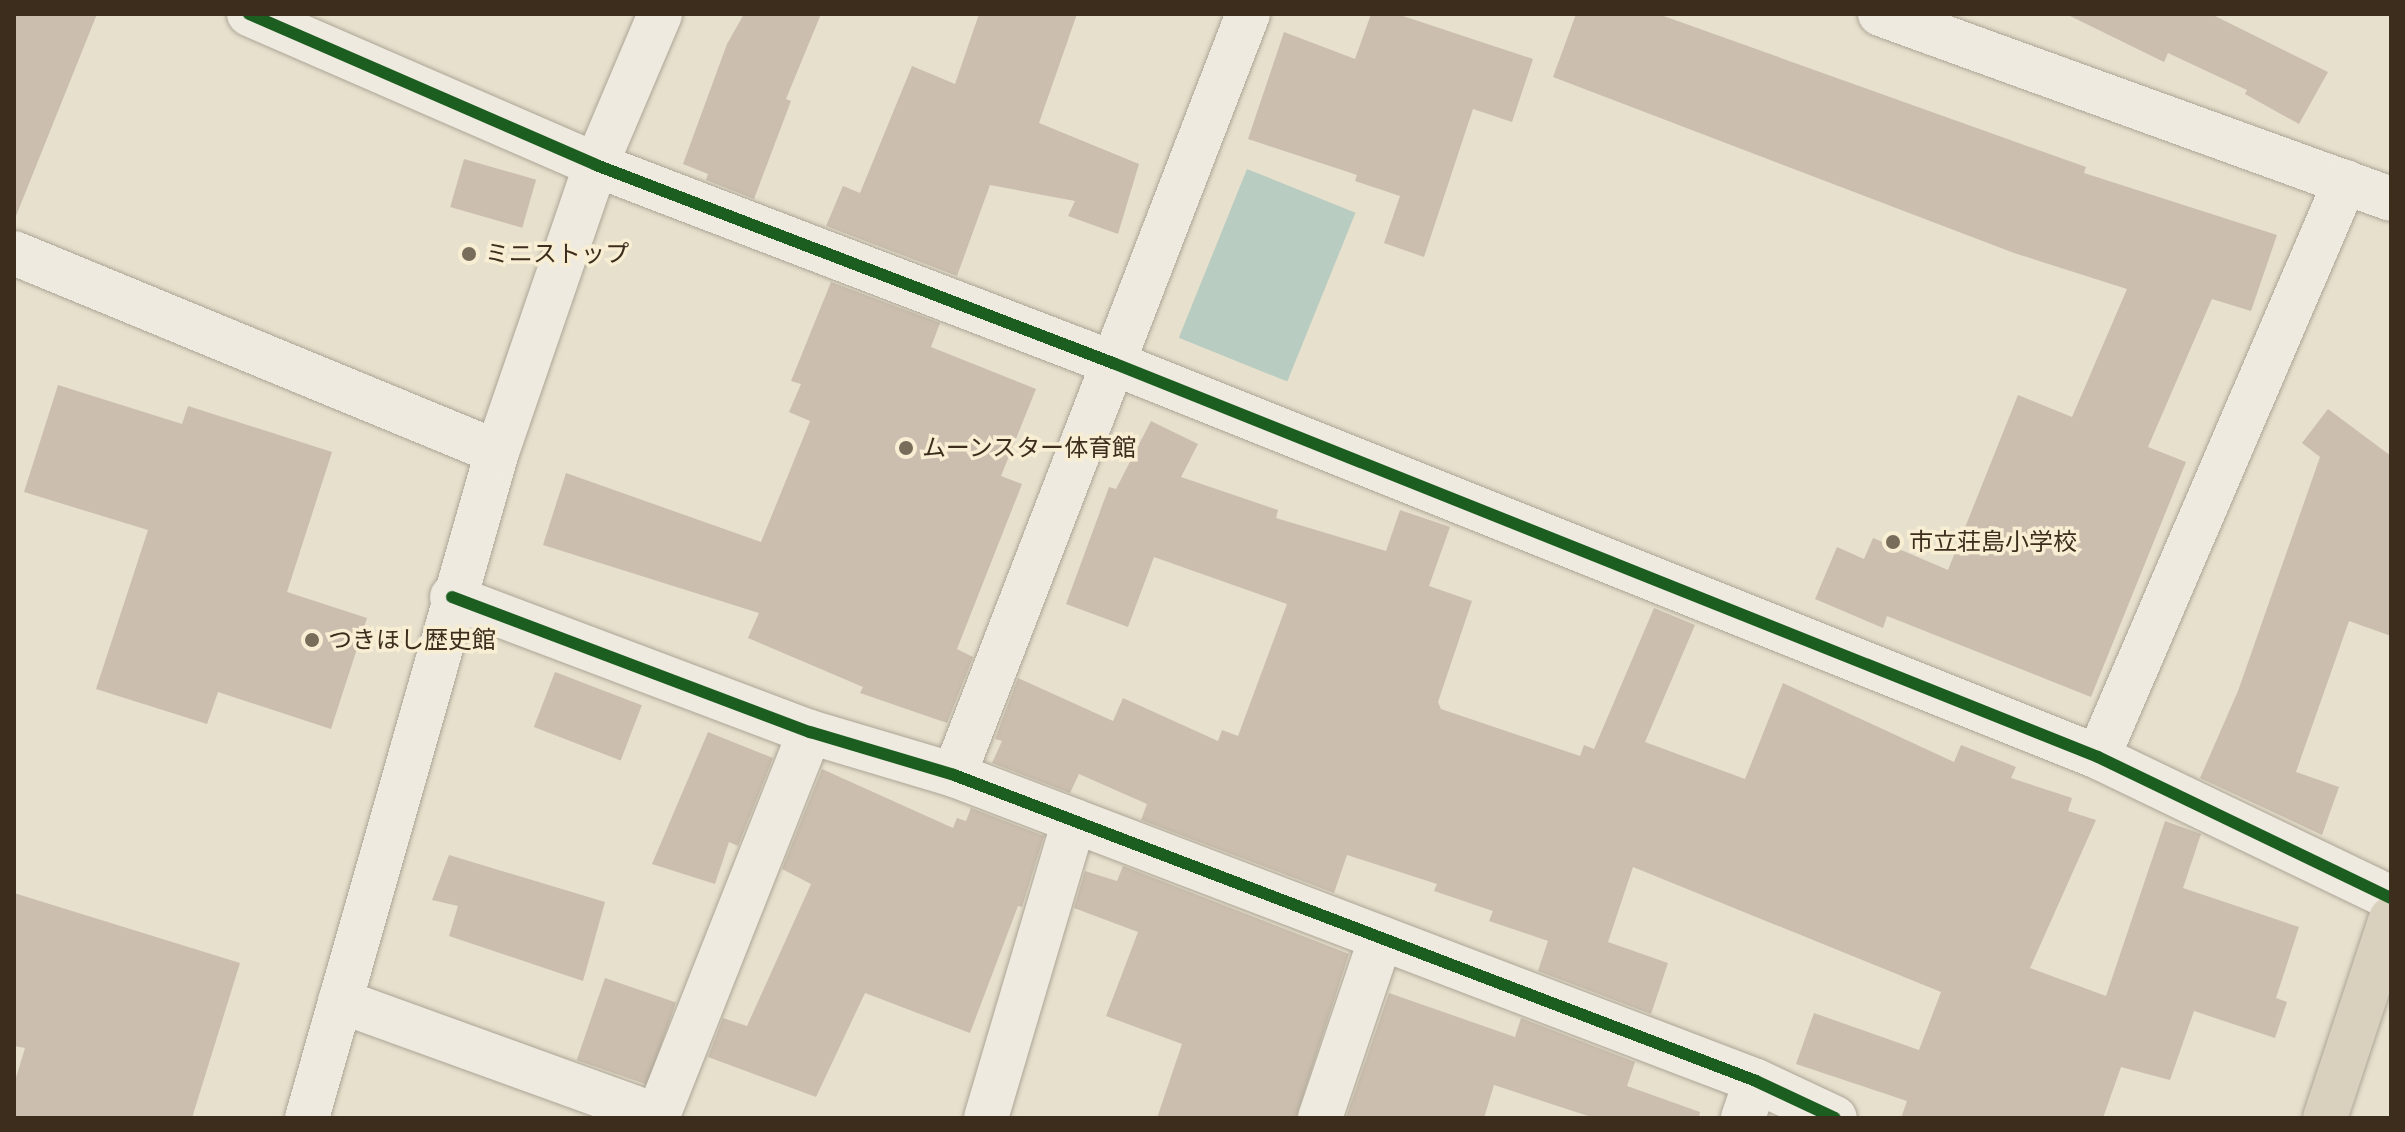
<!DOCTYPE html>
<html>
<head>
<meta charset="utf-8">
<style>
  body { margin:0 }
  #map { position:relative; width:2405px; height:1132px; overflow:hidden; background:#e7e0cd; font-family:"Source Serif 4","Noto Sans JP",serif }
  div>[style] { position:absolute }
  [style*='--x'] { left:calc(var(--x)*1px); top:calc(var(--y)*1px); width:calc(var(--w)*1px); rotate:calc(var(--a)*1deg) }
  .water>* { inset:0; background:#b9ccc1; transform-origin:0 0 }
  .building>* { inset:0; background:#cbbeae; transform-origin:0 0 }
  .roads { filter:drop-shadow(0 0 2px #aca596) drop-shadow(0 0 2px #aca596) }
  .minor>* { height:44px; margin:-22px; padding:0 22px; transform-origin:22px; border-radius:22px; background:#efeae0 }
  .highway>* { height:44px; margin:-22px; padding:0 22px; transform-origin:22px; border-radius:22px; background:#dad0be }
  .cycleway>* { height:12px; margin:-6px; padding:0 6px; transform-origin:6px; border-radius:6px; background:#1b5e20 }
  .dots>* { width:22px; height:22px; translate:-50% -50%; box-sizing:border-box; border:4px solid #f8eed3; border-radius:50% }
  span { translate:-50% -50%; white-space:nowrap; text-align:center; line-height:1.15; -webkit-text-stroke:7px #f8eed3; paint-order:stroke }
  .poi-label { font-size:24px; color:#3c2d1d }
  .left { translate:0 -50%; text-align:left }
  .frame { position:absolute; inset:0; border:16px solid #3c2d1d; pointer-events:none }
</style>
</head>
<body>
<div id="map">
  <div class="water">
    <i style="left:1247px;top:169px;width:117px;height:182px;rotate:22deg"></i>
  </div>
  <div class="building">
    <i style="clip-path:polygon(14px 14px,97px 14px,16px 216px,14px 216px)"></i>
    <i style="clip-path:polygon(744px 14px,821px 14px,786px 99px,791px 101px,754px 199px,706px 180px,708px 174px,683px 164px,727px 44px)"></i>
    <i style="clip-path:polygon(979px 14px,1077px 14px,1039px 123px,1139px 164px,1118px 234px,1068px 216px,1075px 201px,990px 185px,957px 276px,826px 226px,843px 186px,860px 193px,912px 66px,955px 84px)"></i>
    <i style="clip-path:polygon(1371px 14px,1397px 14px,1533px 59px,1512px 122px,1473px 109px,1424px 257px,1384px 243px,1400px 196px,1355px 181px,1357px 175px,1248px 139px,1284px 32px,1355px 59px)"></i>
    <i style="clip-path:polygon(1576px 14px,1658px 14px,2086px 167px,2084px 173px,2277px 235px,2251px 311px,2212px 299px,2148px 447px,2186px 462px,2091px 697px,1887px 616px,1883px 628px,1815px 599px,1837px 547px,1864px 559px,1873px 538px,1948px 570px,2018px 395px,2072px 417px,2127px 289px,2014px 253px,1553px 77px)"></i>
    <i style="clip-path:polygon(2066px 14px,2211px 14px,2328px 72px,2299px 124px,2245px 94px,2247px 90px,2168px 53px,2164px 62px)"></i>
    <i style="left:464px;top:159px;width:75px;height:50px;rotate:16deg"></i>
    <i style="clip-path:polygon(831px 282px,940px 323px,931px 347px,1036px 389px,1001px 476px,1022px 484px,957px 649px,973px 657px,947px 723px,860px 693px,863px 687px,748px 638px,759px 613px,543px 545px,566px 473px,761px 542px,810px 421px,789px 412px,801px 384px,791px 381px)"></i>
    <i style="clip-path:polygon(58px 385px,182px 424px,188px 406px,332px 452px,287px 592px,367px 618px,331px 729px,218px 692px,207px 724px,96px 689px,148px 530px,24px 492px)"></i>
    <i style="clip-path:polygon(2328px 409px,2391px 456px,2391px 636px,2349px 621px,2296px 772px,2339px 787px,2322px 835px,2200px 778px,2238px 691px,2320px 457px,2302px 443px)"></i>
    <i style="clip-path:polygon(1151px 421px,1198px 444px,1181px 477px,1278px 510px,1276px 518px,1386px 551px,1400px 510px,1450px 527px,1429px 586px,1472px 601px,1438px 702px,1441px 709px,1580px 756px,1584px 745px,1594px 749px,1654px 608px,1695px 625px,1645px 742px,1745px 779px,1783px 683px,1954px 762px,1961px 745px,2016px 767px,2011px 778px,2072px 798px,2068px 811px,2096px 820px,2030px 968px,2106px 996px,2165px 821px,2201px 834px,2183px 888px,2299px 927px,2276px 998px,2287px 1002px,2275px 1038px,2194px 1011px,2170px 1080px,2121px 1067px,2103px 1118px,1901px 1118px,1907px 1101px,1796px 1064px,1814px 1013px,1919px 1050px,1941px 992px,1633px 867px,1608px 942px,1668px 963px,1651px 1014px,1538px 971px,1548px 941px,1489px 921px,1493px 911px,1434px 891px,1437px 884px,1347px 855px,1334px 893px,1141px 820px,1147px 804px,1079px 774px,1070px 793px,992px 763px,1002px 741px,995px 739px,1018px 678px,1113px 721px,1123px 698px,1218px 741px,1222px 730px,1238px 736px,1287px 604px,1154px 557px,1128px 627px,1066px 604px,1109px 487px,1116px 489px)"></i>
    <i style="left:555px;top:672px;width:93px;height:59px;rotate:21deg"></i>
    <i style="clip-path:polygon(708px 732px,773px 758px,738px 846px,729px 842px,715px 884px,652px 864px)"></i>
    <i style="clip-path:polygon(822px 769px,953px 828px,957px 818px,966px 821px,971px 808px,1044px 836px,1022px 907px,1018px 906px,970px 1033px,865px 993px,816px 1097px,708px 1057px,723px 1018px,747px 1026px,811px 884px,782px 869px)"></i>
    <i style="clip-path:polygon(449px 855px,605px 902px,583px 981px,449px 936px,458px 906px,432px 900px)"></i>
    <i style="clip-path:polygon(1123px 866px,1349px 954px,1296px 1118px,1157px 1118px,1182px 1044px,1106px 1016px,1138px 932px,1074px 908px,1085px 871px,1117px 881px)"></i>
    <i style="clip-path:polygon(14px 893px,240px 963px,192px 1118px,14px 1118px,14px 1084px,25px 1048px,14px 1046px)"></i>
    <i style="left:605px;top:978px;width:75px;height:87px;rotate:19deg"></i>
    <i style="clip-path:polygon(1389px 993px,1515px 1037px,1521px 1018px,1635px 1062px,1627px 1086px,1700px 1112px,1699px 1118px,1594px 1118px,1494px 1085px,1484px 1118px,1346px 1118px)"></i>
  </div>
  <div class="roads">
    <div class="minor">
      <i style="--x:249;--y:14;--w:378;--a:23.5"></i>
      <i style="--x:596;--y:165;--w:554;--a:20.96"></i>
      <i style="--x:1113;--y:363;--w:1061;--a:21.8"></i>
      <i style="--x:2098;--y:757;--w:325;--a:25.7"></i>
      <i style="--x:1880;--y:14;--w:543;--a:19.9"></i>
      <i style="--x:14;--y:253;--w:522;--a:22.39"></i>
      <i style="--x:452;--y:597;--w:383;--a:20.7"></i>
      <i style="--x:810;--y:732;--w:150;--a:16.6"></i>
      <i style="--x:954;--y:775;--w:858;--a:20.88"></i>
      <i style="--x:1756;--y:1081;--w:87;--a:25.1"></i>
      <i style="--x:2098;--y:757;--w:626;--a:-66.75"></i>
      <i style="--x:954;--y:775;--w:816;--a:-68.88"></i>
      <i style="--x:340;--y:1001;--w:338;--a:19.9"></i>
      <i style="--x:307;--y:1118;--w:693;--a:-74.08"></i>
      <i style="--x:497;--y:452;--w:304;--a:-71"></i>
      <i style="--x:596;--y:165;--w:164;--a:-67"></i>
      <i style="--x:657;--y:1118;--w:415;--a:-68.4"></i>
      <i style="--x:986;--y:1118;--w:310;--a:-73.5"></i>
      <i style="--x:1320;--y:1118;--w:190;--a:-71.3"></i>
      <i style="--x:1743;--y:1118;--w:39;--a:-71"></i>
    </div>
    <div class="highway">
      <i style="--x:2325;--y:1118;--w:210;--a:-71.7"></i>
    </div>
  </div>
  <div class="cycleway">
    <i style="--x:249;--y:14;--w:378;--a:23.5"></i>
    <i style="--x:596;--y:165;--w:554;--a:20.96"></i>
    <i style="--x:1113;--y:363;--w:1061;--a:21.8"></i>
    <i style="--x:2098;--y:757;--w:325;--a:25.7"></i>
    <i style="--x:452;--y:597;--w:383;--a:20.7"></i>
    <i style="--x:810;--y:732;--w:150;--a:16.6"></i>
    <i style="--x:954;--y:775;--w:858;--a:20.88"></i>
    <i style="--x:1756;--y:1081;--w:87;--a:25.1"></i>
  </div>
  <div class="dots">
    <i style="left:469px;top:254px;background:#786c5b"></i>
    <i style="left:906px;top:448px;background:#786c5b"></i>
    <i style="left:1893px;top:542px;background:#786c5b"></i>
    <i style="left:312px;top:640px;background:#786c5b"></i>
  </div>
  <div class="poi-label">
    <span class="left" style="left:485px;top:254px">ミニストップ</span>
    <span class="left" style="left:922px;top:448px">ムーンスター体育館</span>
    <span class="left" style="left:1909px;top:542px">市立荘島小学校</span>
    <span class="left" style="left:328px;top:640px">つきほし歴史館</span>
  </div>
  <div class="frame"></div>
</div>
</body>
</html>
